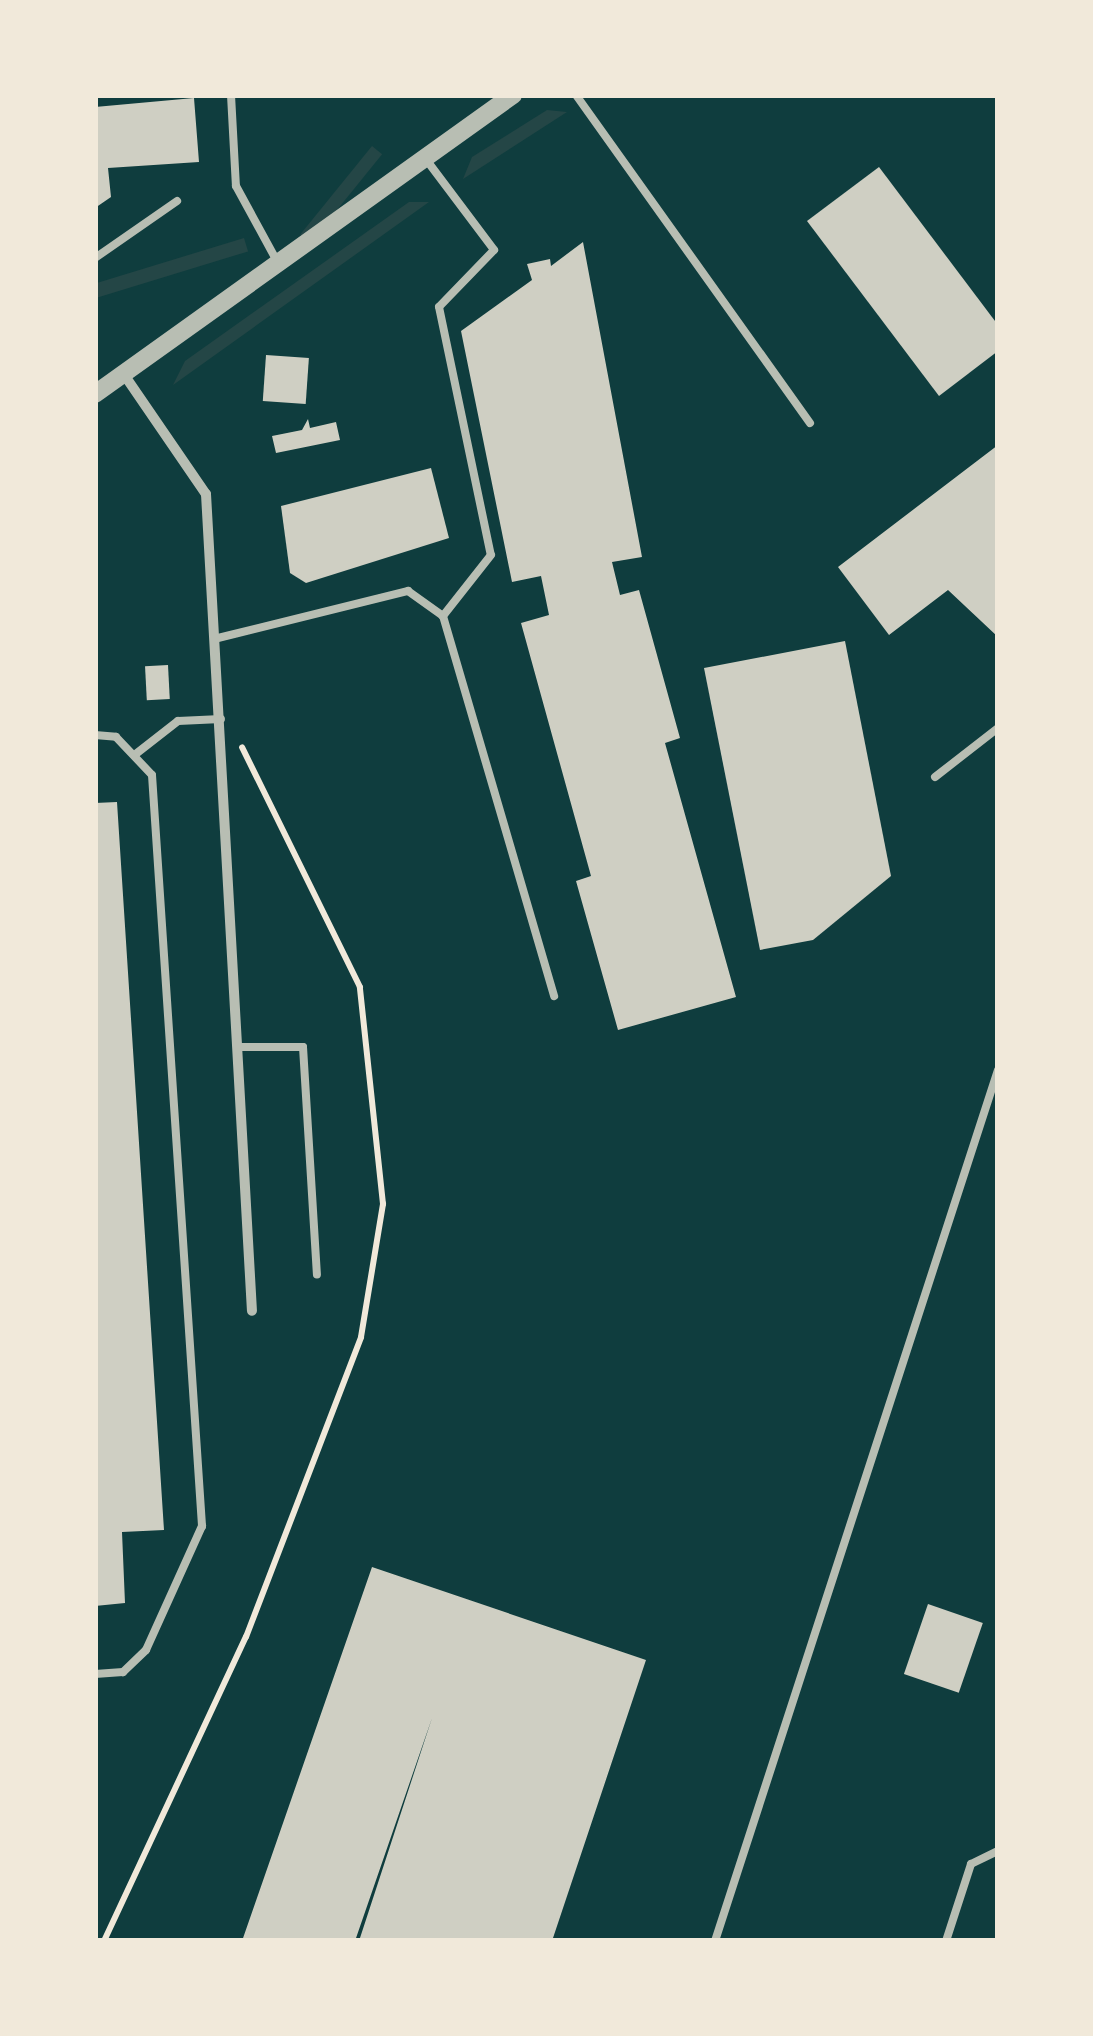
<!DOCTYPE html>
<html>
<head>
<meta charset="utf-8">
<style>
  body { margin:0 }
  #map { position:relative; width:1093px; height:2036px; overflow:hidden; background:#0f3d3e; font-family:"Titillium Web",sans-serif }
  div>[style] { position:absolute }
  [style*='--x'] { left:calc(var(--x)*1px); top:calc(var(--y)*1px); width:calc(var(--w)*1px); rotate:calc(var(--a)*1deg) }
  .green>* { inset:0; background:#244646; transform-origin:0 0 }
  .building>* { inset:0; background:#cfcfc3; transform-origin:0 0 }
  .path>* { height:6px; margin:-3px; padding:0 3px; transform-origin:3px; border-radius:3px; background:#f1e9da }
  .service>* { height:8px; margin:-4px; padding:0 4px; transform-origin:4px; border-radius:4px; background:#b8beb3 }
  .minor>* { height:10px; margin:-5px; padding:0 5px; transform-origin:5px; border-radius:5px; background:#b8beb3 }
  .tertiary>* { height:18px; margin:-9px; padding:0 9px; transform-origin:9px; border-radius:9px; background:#b8beb3 }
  span { translate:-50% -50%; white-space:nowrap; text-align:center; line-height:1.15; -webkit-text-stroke:10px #f1e9da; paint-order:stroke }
  .frame { position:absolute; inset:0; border:98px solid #f1e9da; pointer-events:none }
</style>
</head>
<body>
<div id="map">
  <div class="green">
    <i style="clip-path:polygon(547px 110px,567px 112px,463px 179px,472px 157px)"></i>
    <i style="left:372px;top:146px;width:13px;height:114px;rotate:39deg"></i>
    <i style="clip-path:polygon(409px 202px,429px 202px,173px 385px,185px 361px)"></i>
    <i style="left:244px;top:238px;width:14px;height:183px;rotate:73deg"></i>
  </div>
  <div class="building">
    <i style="clip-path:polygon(194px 98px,199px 162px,108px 168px,111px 197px,95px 208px,95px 107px)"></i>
    <i style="clip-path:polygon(879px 167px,998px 325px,998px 351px,939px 396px,807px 221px)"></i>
    <i style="clip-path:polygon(583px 242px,642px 557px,612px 562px,620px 595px,639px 590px,680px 738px,665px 743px,736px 997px,618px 1030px,576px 881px,591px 876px,521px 623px,549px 615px,541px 576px,512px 582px,461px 331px,532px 280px,527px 264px,550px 259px,551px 266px)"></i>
    <i style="left:266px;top:355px;width:43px;height:46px;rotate:4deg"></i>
    <i style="clip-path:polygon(308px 419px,310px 428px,336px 422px,340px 440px,276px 453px,272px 436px,302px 430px)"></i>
    <i style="clip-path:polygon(998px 445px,998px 637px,948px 590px,889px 635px,838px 567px)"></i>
    <i style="clip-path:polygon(431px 468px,449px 538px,306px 583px,290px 573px,281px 506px)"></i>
    <i style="clip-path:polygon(845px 641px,891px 876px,813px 940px,760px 950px,704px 668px)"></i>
    <i style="left:168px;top:665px;width:34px;height:23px;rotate:87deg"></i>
    <i style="clip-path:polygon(117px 802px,164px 1530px,122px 1532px,125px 1603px,95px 1606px,95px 803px)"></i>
    <i style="clip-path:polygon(372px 1567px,646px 1660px,552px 1941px,359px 1941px,432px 1718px,355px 1941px,242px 1941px)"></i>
    <i style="left:928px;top:1604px;width:58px;height:74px;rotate:19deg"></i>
  </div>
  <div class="path">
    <i style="--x:104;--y:1941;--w:336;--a:-65"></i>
    <i style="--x:246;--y:1637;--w:321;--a:-69"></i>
    <i style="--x:361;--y:1337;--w:135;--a:-80.6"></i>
    <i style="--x:383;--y:1204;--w:218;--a:-96.1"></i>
    <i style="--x:360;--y:987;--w:267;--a:-116.2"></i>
  </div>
  <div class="service">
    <i style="--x:231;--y:95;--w:91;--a:86.9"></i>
    <i style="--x:236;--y:186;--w:88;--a:61.4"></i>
    <i style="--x:576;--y:95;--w:403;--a:54.5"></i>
    <i style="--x:425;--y:158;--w:115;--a:53.1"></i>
    <i style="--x:494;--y:250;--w:79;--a:134"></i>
    <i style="--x:439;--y:307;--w:253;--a:78.2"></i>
    <i style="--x:491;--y:555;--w:78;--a:128.2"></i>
    <i style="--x:95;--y:258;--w:100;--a:-34.8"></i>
    <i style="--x:218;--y:638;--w:196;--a:-13.9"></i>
    <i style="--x:408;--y:591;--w:43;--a:35.5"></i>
    <i style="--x:443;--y:616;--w:396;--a:73.7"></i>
    <i style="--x:95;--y:735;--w:21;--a:5"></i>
    <i style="--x:116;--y:737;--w:52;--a:46.5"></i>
    <i style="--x:152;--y:775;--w:753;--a:86.19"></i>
    <i style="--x:202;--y:1526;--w:136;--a:114.3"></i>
    <i style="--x:146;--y:1650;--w:32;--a:136"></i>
    <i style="--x:123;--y:1672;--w:28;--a:176"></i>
    <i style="--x:137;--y:753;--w:52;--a:-38"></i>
    <i style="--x:178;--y:721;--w:43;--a:-2.7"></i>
    <i style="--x:935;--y:777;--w:80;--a:-37.9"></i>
    <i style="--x:239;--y:1047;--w:64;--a:0"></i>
    <i style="--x:303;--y:1047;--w:228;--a:86.5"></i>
    <i style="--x:715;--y:1941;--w:916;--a:-72"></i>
    <i style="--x:946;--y:1941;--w:81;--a:-72"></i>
    <i style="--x:971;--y:1864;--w:30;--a:-26"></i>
  </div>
  <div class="minor">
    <i style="--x:123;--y:373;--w:147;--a:55.6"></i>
    <i style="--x:206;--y:494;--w:818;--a:86.78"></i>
  </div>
  <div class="tertiary">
    <i style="--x:95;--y:394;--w:514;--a:-35.58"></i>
  </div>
  <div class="frame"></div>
</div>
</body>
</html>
